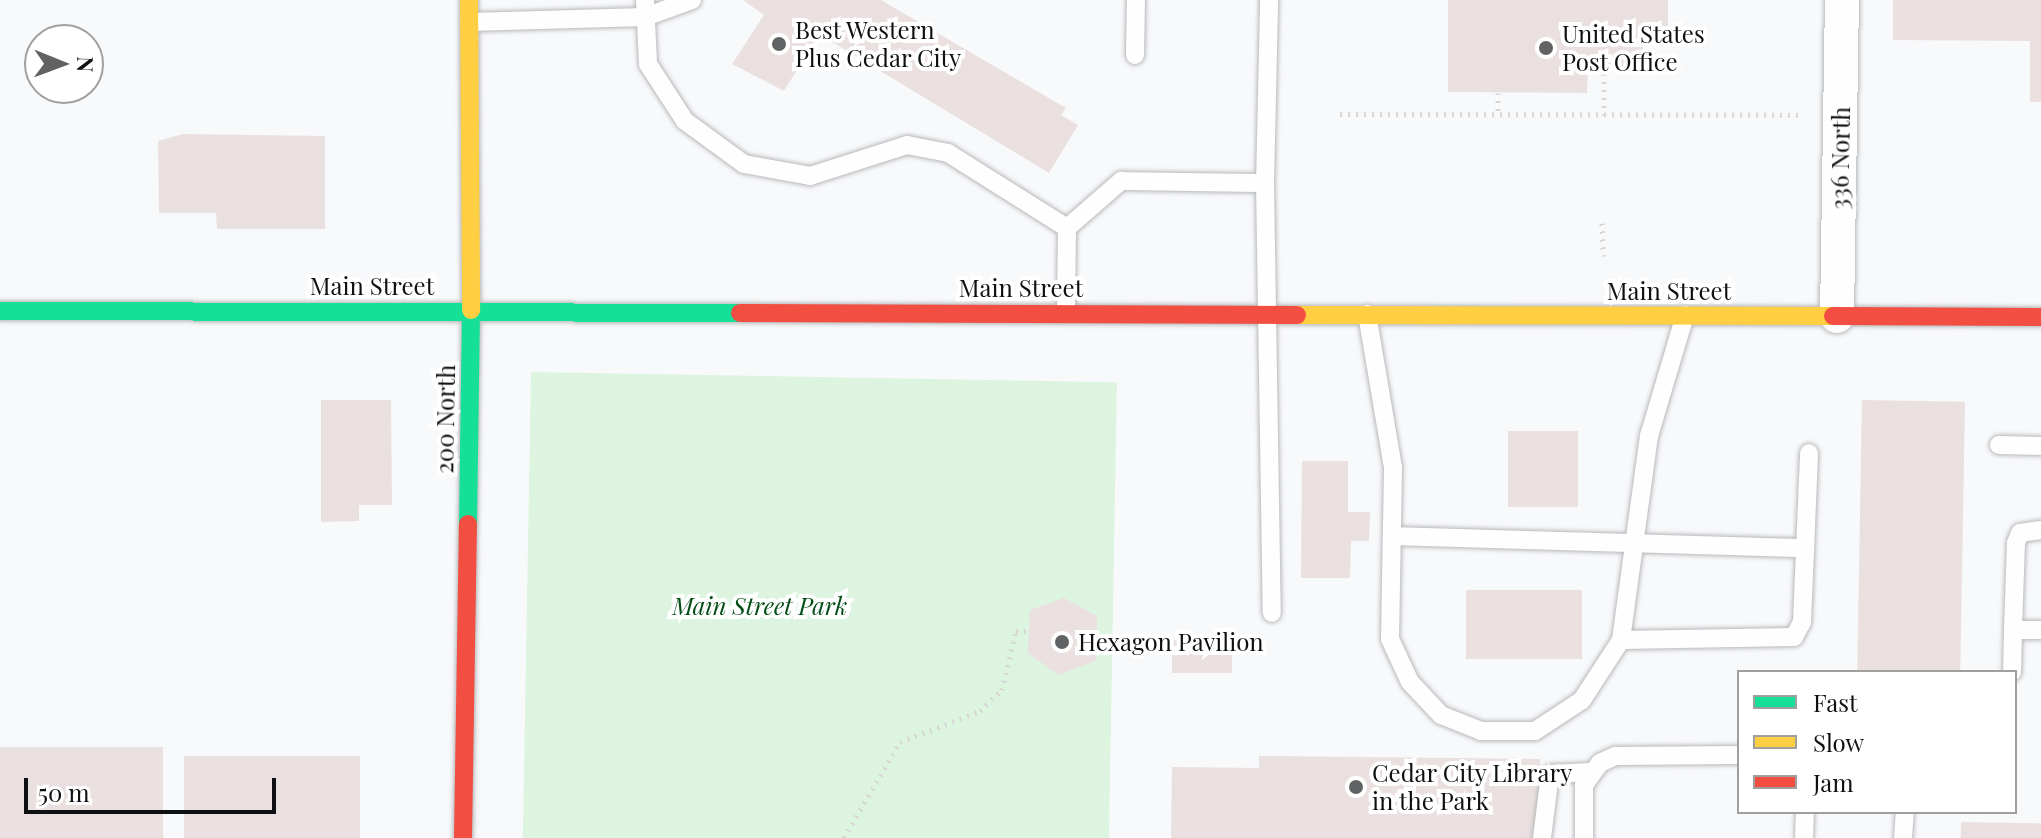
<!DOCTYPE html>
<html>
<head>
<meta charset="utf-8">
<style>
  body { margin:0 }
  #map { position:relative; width:2041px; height:838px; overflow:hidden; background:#f8f9fb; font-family:"Playfair Display",serif }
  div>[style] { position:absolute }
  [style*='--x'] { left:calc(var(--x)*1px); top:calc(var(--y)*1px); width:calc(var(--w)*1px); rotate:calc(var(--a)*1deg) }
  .green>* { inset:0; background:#ddf4e0; transform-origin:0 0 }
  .building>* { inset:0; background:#ebe0e0; transform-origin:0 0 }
  .path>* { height:5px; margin-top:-2.5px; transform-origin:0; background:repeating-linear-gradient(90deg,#d7d7d8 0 2px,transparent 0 8px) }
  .roads { filter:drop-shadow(0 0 2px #b8b9bb) drop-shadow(0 0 2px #b8b9bb) }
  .lane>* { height:18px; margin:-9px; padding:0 9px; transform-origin:9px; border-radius:9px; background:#fefefe }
  .street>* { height:34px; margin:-17px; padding:0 17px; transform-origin:17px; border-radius:17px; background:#fefefe }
  .fast>* { height:18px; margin:-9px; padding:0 9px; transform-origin:9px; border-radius:9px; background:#16e098 }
  .slow>* { height:18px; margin:-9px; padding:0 9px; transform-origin:9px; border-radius:9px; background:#ffcf43 }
  .jam>* { height:18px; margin:-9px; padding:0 9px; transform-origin:9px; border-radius:9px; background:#f24e42 }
  .dots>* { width:22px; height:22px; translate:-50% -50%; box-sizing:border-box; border:4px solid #fff; border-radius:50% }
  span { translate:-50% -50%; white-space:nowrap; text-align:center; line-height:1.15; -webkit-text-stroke:8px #fff; paint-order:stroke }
  .poi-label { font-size:24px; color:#0f1011 }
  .left { translate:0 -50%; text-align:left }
  .street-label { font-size:24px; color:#0f1011 }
  .park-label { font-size:24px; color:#004d15; font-style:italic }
  .legend { position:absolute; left:1737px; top:670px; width:280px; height:144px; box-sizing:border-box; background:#fff; border:2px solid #9f9fa0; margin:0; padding:10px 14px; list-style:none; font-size:24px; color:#0f1011 }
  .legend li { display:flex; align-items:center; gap:16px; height:40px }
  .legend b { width:40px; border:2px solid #9f9fa0 }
  .north { position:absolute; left:24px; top:24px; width:80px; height:80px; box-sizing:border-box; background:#fff; border:2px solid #9f9fa0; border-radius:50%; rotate:91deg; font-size:22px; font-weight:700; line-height:32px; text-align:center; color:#0f1011 }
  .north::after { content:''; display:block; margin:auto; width:28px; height:36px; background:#616263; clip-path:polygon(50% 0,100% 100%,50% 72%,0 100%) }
  .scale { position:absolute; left:24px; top:778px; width:252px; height:36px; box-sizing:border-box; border:4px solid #0f1011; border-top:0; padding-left:10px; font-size:24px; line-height:28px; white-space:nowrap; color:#0f1011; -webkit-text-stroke:6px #fff; paint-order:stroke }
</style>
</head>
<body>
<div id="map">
  <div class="green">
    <i style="left:531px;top:372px;width:586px;height:466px;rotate:1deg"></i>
  </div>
  <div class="building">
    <i style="clip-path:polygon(743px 0,881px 0,1066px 108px,1061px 115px,1078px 125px,1049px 173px,819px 34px,784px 91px,732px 64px,764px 15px)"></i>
    <i style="clip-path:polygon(1448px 0,1668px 0,1668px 29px,1643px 29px,1643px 68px,1588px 68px,1587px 93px,1448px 92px)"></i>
    <i style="clip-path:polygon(1893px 0,2041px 0,2041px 102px,2030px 102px,2030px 41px,1893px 40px)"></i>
    <i style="clip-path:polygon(183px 134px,325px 136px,325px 229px,217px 229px,216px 213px,159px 213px,158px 141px)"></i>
    <i style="clip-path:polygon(321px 400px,391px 400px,392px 505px,359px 505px,359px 521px,321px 522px)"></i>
    <i style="left:1862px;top:400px;width:103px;height:272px;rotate:1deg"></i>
    <i style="left:1508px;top:431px;width:70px;height:76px"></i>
    <i style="clip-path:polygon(1302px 461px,1348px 461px,1348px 512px,1370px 512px,1369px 541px,1351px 541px,1350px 578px,1301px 578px)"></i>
    <i style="left:1466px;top:590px;width:116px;height:69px"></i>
    <i style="clip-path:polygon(1064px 598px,1097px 616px,1096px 661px,1058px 675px,1028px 653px,1030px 610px)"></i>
    <i style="left:1172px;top:640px;width:60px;height:33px"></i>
    <i style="left:163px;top:747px;width:91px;height:163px;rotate:90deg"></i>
    <i style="left:184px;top:756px;width:176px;height:82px"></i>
    <i style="clip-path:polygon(1259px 756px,1540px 759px,1539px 838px,1171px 838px,1172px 767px,1259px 768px)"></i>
    <i style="left:1961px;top:822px;width:80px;height:16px;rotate:1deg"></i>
  </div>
  <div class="path">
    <i style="--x:1498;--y:93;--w:22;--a:90"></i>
    <i style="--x:1340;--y:114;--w:462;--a:0.1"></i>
    <i style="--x:1604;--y:115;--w:47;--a:-90"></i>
    <i style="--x:1602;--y:223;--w:33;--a:88"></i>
    <i style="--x:844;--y:838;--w:111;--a:-59.7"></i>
    <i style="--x:900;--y:742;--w:86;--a:-21.2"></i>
    <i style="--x:980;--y:711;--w:30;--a:-44"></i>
    <i style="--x:1002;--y:690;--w:61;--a:-76.7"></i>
    <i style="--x:1016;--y:631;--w:13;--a:0"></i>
  </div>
  <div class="roads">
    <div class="lane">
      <i style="--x:645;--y:0;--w:64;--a:87.3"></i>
      <i style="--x:648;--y:64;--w:68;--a:57"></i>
      <i style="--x:685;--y:121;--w:73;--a:36.1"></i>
      <i style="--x:744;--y:164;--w:67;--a:10.3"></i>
      <i style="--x:810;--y:176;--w:102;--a:-17.7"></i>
      <i style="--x:907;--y:145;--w:42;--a:11"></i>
      <i style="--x:948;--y:153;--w:141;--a:32.2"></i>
      <i style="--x:1067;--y:228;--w:84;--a:90.7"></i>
      <i style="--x:469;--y:22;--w:176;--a:-1.6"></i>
      <i style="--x:645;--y:17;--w:50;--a:-19.9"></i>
      <i style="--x:1135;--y:55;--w:55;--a:-89"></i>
      <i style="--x:1265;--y:183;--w:183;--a:-88.7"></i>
      <i style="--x:1067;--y:228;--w:72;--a:-41"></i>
      <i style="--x:1121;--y:181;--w:144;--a:0.8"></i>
      <i style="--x:1265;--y:183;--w:430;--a:89.1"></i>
      <i style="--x:1367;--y:314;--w:156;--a:80.4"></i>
      <i style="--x:1393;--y:468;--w:171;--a:91"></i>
      <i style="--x:1390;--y:639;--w:47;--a:65.1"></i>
      <i style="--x:1410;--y:682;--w:45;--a:46.8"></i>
      <i style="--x:1441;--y:715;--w:43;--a:21.8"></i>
      <i style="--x:1481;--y:731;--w:54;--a:0"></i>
      <i style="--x:1535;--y:731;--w:56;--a:-33.4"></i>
      <i style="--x:1582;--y:700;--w:72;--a:-57"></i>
      <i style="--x:1621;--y:640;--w:206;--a:-82.2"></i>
      <i style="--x:1649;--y:436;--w:126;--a:-73.4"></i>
      <i style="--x:1999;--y:445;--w:42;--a:1.4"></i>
      <i style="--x:2041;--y:530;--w:21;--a:172"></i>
      <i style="--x:2020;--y:533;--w:11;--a:112"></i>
      <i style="--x:2016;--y:543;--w:87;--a:92"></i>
      <i style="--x:2013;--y:630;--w:28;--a:0"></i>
      <i style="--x:1392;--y:536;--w:413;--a:1.7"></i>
      <i style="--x:1621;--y:640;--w:173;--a:-1"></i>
      <i style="--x:1794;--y:637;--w:17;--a:-62"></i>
      <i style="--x:1802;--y:622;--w:169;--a:-87.6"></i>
      <i style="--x:2012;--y:672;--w:42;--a:-88.6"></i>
      <i style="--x:1542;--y:838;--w:64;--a:-82.9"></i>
      <i style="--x:1550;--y:774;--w:40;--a:-2.9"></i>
      <i style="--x:1584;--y:838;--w:53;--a:-90"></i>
      <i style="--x:1584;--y:785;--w:27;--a:-54"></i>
      <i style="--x:1600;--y:763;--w:17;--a:-25"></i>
      <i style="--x:1615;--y:756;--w:124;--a:-0.5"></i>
      <i style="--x:1804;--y:838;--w:26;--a:-88"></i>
      <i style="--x:1903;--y:838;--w:26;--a:-86"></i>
    </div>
    <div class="street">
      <i style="--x:1837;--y:316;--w:316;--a:-89.1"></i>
    </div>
    <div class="fast">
      <i style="--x:0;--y:311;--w:740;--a:0.15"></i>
      <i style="--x:468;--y:524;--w:214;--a:-89.2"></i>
    </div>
    <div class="slow">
      <i style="--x:469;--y:0;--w:310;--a:89.6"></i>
      <i style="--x:1297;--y:315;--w:536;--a:0.11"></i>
    </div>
    <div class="jam">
      <i style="--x:740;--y:313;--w:557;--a:0.21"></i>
      <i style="--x:1833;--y:316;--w:208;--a:0.3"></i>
      <i style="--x:463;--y:838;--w:314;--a:-89.1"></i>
    </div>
  </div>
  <div class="dots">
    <i style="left:779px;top:44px;background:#616263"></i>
    <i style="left:1546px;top:48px;background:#616263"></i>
    <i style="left:1062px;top:642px;background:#616263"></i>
    <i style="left:1356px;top:787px;background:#616263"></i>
  </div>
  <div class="poi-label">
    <span class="left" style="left:795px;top:44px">Best Western<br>Plus Cedar City</span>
    <span class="left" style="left:1562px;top:48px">United States<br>Post Office</span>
    <span class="left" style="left:1078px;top:642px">Hexagon Pavilion</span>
    <span class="left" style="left:1372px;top:787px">Cedar City Library<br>in the Park</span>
  </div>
  <div class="street-label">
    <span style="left:1840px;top:158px;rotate:-89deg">336 North</span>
    <span style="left:372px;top:286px">Main Street</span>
    <span style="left:1021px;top:288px">Main Street</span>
    <span style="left:1669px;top:291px">Main Street</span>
    <span style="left:445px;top:419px;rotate:-89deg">200 North</span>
  </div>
  <div class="park-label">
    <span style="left:760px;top:606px">Main Street Park</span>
  </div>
  <ul class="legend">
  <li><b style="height:10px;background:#16e098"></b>Fast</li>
  <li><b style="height:10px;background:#ffcf43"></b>Slow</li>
  <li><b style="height:10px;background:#f24e42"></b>Jam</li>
  </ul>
  <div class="north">N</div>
  <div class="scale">50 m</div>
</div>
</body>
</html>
